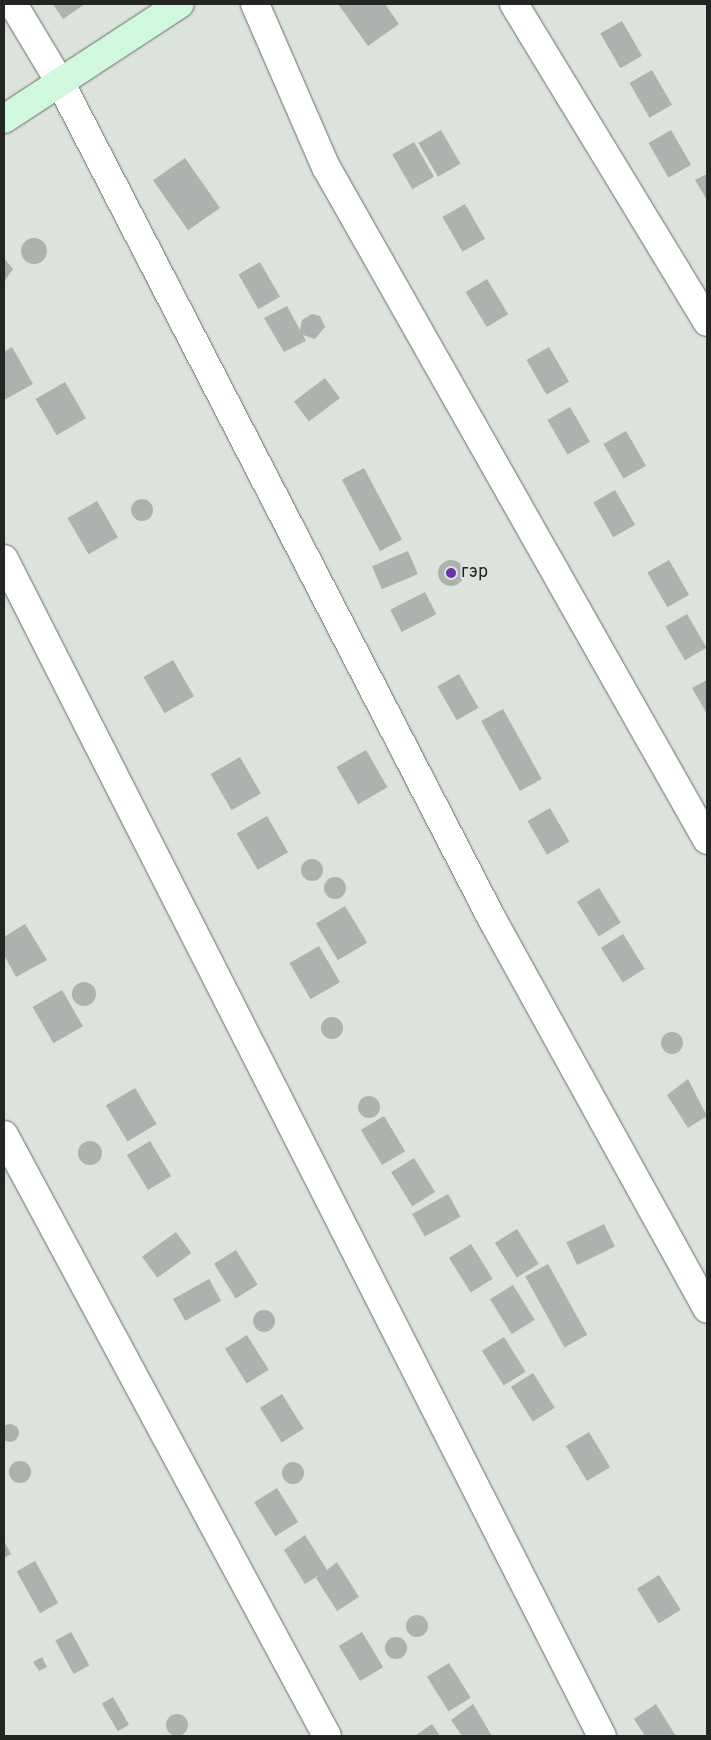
<!DOCTYPE html>
<html>
<head>
<meta charset="utf-8">
<style>
  body { margin:0 }
  #map { position:relative; width:711px; height:1740px; overflow:hidden; background:#dce3dd; font-family:Overpass,sans-serif }
  div>[style] { position:absolute }
  [style*='--x'] { left:calc(var(--x)*1px); top:calc(var(--y)*1px); width:calc(var(--w)*1px); rotate:calc(var(--a)*1deg) }
  .building>* { inset:0; background:#acb3ae; transform-origin:0 0 }
  .round { border-radius:50% }
  .roads { filter:drop-shadow(0 0 1px #686e69) drop-shadow(0 0 1px #686e69) }
  .minor>* { height:28px; margin:-14px; padding:0 14px; transform-origin:14px; border-radius:14px; background:#fff }
  .secondary>* { height:28px; margin:-14px; padding:0 14px; transform-origin:14px; border-radius:14px; background:#cff8dc }
  .dots>* { width:14px; height:14px; translate:-50% -50%; box-sizing:border-box; border:2px solid #dce3dd; border-radius:50% }
  span { translate:-50% -50%; white-space:nowrap; text-align:center; line-height:1.15; -webkit-text-stroke:4px #dce3dd; paint-order:stroke }
  .poi-label { font-size:18px; color:#232623 }
  .left { translate:0 -50%; text-align:left }
  .frame { position:absolute; inset:0; border:5px solid #232623; pointer-events:none }
</style>
</head>
<body>
<div id="map">
  <div class="building">
    <i style="clip-path:polygon(53px 4px,85px 4px,63px 19px)"></i>
    <i style="clip-path:polygon(338px 4px,385px 4px,399px 24px,368px 46px)"></i>
    <i style="left:622px;top:21px;width:40px;height:25px;rotate:60deg"></i>
    <i style="left:652px;top:70px;width:40px;height:26px;rotate:60deg"></i>
    <i style="left:441px;top:130px;width:39px;height:26px;rotate:60deg"></i>
    <i style="left:671px;top:130px;width:40px;height:26px;rotate:60deg"></i>
    <i style="left:414px;top:142px;width:40px;height:25px;rotate:60deg"></i>
    <i style="left:185px;top:158px;width:61px;height:39px;rotate:55deg"></i>
    <i style="clip-path:polygon(707px 174px,707px 200px,695px 180px)"></i>
    <i style="left:465px;top:204px;width:40px;height:26px;rotate:60deg"></i>
    <i class="round" style="left:21px;top:238px;width:26px;height:26px"></i>
    <i style="clip-path:polygon(4px 258px,13px 269px,4px 282px)"></i>
    <i style="left:260px;top:262px;width:40px;height:25px;rotate:60deg"></i>
    <i style="left:487px;top:279px;width:41px;height:25px;rotate:59deg"></i>
    <i style="clip-path:polygon(287px 306px,300px 330px,302px 320px,312px 314px,320px 316px,325px 327px,315px 339px,303px 335px,306px 341px,284px 352px,264px 318px)"></i>
    <i style="clip-path:polygon(12px 347px,33px 384px,4px 400px,4px 352px)"></i>
    <i style="left:549px;top:347px;width:40px;height:26px;rotate:60deg"></i>
    <i style="left:325px;top:378px;width:25px;height:39px;rotate:53deg"></i>
    <i style="left:65px;top:382px;width:42px;height:34px;rotate:60deg"></i>
    <i style="left:570px;top:407px;width:40px;height:26px;rotate:60deg"></i>
    <i style="left:626px;top:431px;width:40px;height:26px;rotate:60deg"></i>
    <i style="left:364px;top:468px;width:81px;height:25px;rotate:62deg"></i>
    <i style="left:615px;top:490px;width:40px;height:25px;rotate:60deg"></i>
    <i class="round" style="left:131px;top:499px;width:22px;height:22px"></i>
    <i style="left:97px;top:501px;width:42px;height:34px;rotate:60deg"></i>
    <i style="left:408px;top:551px;width:25px;height:39px;rotate:67deg"></i>
    <i style="left:669px;top:560px;width:40px;height:25px;rotate:60deg"></i>
    <i class="round" style="left:438px;top:560px;width:26px;height:26px"></i>
    <i style="left:425px;top:592px;width:25px;height:39px;rotate:63deg"></i>
    <i style="left:687px;top:614px;width:39px;height:25px;rotate:60deg"></i>
    <i style="left:173px;top:660px;width:42px;height:34px;rotate:60deg"></i>
    <i style="left:459px;top:674px;width:39px;height:25px;rotate:60deg"></i>
    <i style="clip-path:polygon(707px 680px,707px 714px,692px 688px)"></i>
    <i style="left:503px;top:709px;width:80px;height:25px;rotate:61deg"></i>
    <i style="left:366px;top:750px;width:43px;height:34px;rotate:60deg"></i>
    <i style="left:240px;top:757px;width:42px;height:34px;rotate:60deg"></i>
    <i style="left:550px;top:808px;width:39px;height:26px;rotate:60deg"></i>
    <i style="left:267px;top:816px;width:42px;height:35px;rotate:60deg"></i>
    <i class="round" style="left:301px;top:859px;width:22px;height:22px"></i>
    <i class="round" style="left:324px;top:877px;width:22px;height:22px"></i>
    <i style="left:599px;top:888px;width:41px;height:26px;rotate:58deg"></i>
    <i style="left:345px;top:906px;width:43px;height:34px;rotate:59deg"></i>
    <i style="clip-path:polygon(25px 924px,47px 960px,16px 977px,4px 955px,4px 937px)"></i>
    <i style="left:623px;top:934px;width:41px;height:26px;rotate:58deg"></i>
    <i style="left:319px;top:946px;width:42px;height:34px;rotate:60deg"></i>
    <i class="round" style="left:72px;top:982px;width:24px;height:24px"></i>
    <i style="left:62px;top:990px;width:42px;height:34px;rotate:60deg"></i>
    <i class="round" style="left:321px;top:1017px;width:22px;height:22px"></i>
    <i class="round" style="left:661px;top:1032px;width:22px;height:22px"></i>
    <i style="clip-path:polygon(688px 1079px,707px 1116px,688px 1128px,667px 1095px)"></i>
    <i style="left:135px;top:1088px;width:42px;height:34px;rotate:59deg"></i>
    <i class="round" style="left:358px;top:1096px;width:22px;height:22px"></i>
    <i style="left:384px;top:1116px;width:41px;height:27px;rotate:59deg"></i>
    <i class="round" style="left:78px;top:1141px;width:24px;height:24px"></i>
    <i style="left:150px;top:1141px;width:41px;height:27px;rotate:59deg"></i>
    <i style="left:414px;top:1158px;width:40px;height:27px;rotate:58deg"></i>
    <i style="left:448px;top:1194px;width:26px;height:41px;rotate:61deg"></i>
    <i style="left:604px;top:1224px;width:25px;height:42px;rotate:64deg"></i>
    <i style="left:517px;top:1229px;width:41px;height:26px;rotate:58deg"></i>
    <i style="left:176px;top:1232px;width:26px;height:42px;rotate:54deg"></i>
    <i style="left:471px;top:1244px;width:41px;height:26px;rotate:58deg"></i>
    <i style="left:236px;top:1250px;width:41px;height:26px;rotate:58deg"></i>
    <i style="left:548px;top:1264px;width:81px;height:26px;rotate:61deg"></i>
    <i style="left:209px;top:1279px;width:25px;height:41px;rotate:61deg"></i>
    <i style="left:513px;top:1285px;width:41px;height:27px;rotate:58deg"></i>
    <i class="round" style="left:253px;top:1310px;width:22px;height:22px"></i>
    <i style="left:247px;top:1335px;width:41px;height:26px;rotate:58deg"></i>
    <i style="left:504px;top:1337px;width:41px;height:26px;rotate:58deg"></i>
    <i style="left:533px;top:1373px;width:41px;height:26px;rotate:58deg"></i>
    <i style="left:282px;top:1394px;width:41px;height:26px;rotate:58deg"></i>
    <i class="round" style="left:1px;top:1424px;width:18px;height:18px"></i>
    <i style="left:589px;top:1432px;width:41px;height:27px;rotate:59deg"></i>
    <i class="round" style="left:9px;top:1461px;width:22px;height:22px"></i>
    <i class="round" style="left:282px;top:1462px;width:22px;height:22px"></i>
    <i style="left:277px;top:1488px;width:40px;height:27px;rotate:58deg"></i>
    <i style="clip-path:polygon(305px 1535px,327px 1570px,337px 1562px,359px 1597px,337px 1611px,316px 1578px,321px 1574px,305px 1584px,284px 1550px)"></i>
    <i style="clip-path:polygon(4px 1541px,11px 1554px,4px 1558px)"></i>
    <i style="left:35px;top:1561px;width:48px;height:21px;rotate:61deg"></i>
    <i style="left:659px;top:1575px;width:41px;height:26px;rotate:58deg"></i>
    <i class="round" style="left:406px;top:1615px;width:22px;height:22px"></i>
    <i style="left:71px;top:1632px;width:38px;height:18px;rotate:61deg"></i>
    <i style="left:362px;top:1632px;width:41px;height:27px;rotate:59deg"></i>
    <i class="round" style="left:385px;top:1637px;width:22px;height:22px"></i>
    <i style="clip-path:polygon(42px 1657px,47px 1667px,39px 1671px,33px 1662px)"></i>
    <i style="left:449px;top:1663px;width:41px;height:26px;rotate:58deg"></i>
    <i style="left:113px;top:1697px;width:32px;height:13px;rotate:60deg"></i>
    <i style="clip-path:polygon(473px 1704px,492px 1736px,462px 1736px,451px 1720px)"></i>
    <i style="clip-path:polygon(656px 1704px,676px 1736px,645px 1736px,634px 1719px)"></i>
    <i class="round" style="left:166px;top:1714px;width:22px;height:22px"></i>
    <i style="clip-path:polygon(432px 1724px,440px 1736px,415px 1736px)"></i>
  </div>
  <div class="roads">
    <div class="minor">
      <i style="--x:13;--y:4;--w:93;--a:59"></i>
      <i style="--x:61;--y:84;--w:940;--a:62.7"></i>
      <i style="--x:492;--y:919;--w:445;--a:61.1"></i>
      <i style="--x:255;--y:4;--w:178;--a:66.5"></i>
      <i style="--x:326;--y:167;--w:773;--a:60.48"></i>
      <i style="--x:514;--y:4;--w:372;--a:58.7"></i>
      <i style="--x:4;--y:559;--w:1320;--a:63.07"></i>
      <i style="--x:4;--y:1135;--w:682;--a:61.74"></i>
    </div>
    <div class="secondary">
      <i style="--x:4;--y:119;--w:210;--a:-33.2"></i>
    </div>
  </div>
  <div class="dots">
    <i style="left:451px;top:573px;background:#6932a8"></i>
  </div>
  <div class="poi-label">
    <span class="left" style="left:461px;top:573px">гэр</span>
  </div>
  <div class="frame"></div>
</div>
</body>
</html>
